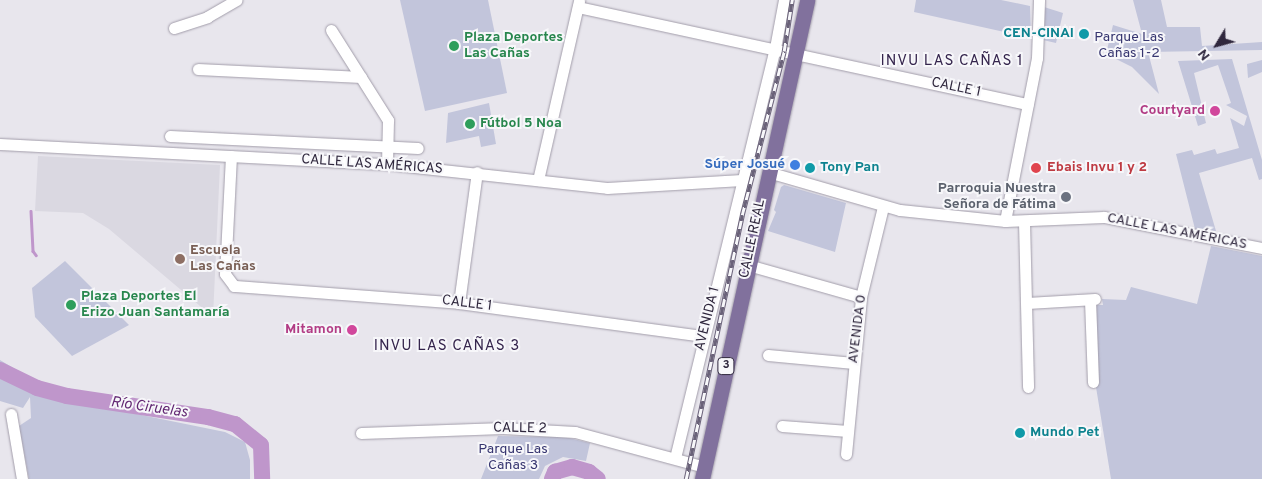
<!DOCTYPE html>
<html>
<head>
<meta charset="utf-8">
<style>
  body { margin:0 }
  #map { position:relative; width:1262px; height:479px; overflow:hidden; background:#e8e6ed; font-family:Overpass,sans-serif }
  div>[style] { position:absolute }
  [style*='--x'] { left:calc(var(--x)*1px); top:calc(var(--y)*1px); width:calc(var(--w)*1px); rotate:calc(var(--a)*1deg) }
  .built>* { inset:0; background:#dad8e1 }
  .green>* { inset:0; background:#c2c5db }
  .stream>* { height:2.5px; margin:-1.25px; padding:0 1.25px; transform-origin:1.25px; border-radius:1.25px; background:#bf96cb }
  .river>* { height:16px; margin:-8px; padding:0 8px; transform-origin:8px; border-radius:8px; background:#bf96cb }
  .roads { filter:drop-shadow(0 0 1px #a29daa) drop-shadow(0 0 1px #a29daa) }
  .street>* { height:11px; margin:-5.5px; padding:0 5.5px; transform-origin:5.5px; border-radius:5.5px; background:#fff }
  .primary>* { height:15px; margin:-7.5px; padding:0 7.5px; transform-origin:7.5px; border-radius:7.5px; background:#81719d }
  .rail>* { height:4.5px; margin-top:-2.25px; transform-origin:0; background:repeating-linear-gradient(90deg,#f7f7fa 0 8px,#6a6279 0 16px); box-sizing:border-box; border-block:1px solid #6a6279 }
  .dots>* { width:14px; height:14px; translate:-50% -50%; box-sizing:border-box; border:2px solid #f7f7fa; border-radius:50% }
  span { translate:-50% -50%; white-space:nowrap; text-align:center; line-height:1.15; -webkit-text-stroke:4px #f7f7fa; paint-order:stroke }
  .shield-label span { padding:1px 4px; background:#f7f7fa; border:1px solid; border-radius:4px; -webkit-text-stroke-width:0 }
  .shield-label { font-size:12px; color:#2f273d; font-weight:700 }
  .culture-label { font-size:14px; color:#0d838f; font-weight:700 }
  .right { translate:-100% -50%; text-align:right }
  .left { translate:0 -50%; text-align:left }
  .leisure-label { font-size:14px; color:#27864d; font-weight:700 }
  .park-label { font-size:14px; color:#373670 }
  .street-label { font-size:14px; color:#2f273d }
  .hotel-label { font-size:14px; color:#b23c85; font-weight:700 }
  .shop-label { font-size:14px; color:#366cbe; font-weight:700 }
  .health-label { font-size:14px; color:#be3a42; font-weight:700 }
  .worship-label { font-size:14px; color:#5b616d; font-weight:700 }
  .education-label { font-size:14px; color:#785e54; font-weight:700 }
  .neighbourhood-label { font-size:15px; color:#35254d; letter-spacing:1px }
  .water-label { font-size:15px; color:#632873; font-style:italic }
  .north { position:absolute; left:1192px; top:20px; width:50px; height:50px; -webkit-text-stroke:4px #f7f7fa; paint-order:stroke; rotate:233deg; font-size:14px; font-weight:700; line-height:20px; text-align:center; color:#2f273d }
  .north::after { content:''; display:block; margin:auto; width:18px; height:22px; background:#2f273d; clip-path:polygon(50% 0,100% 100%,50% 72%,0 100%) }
</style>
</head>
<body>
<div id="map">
  <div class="built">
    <i style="clip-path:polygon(38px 156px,220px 165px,213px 317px,109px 229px,83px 213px,35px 211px)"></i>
  </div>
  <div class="green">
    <i style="clip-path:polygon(400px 0,488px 0,507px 93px,425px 111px)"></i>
    <i style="clip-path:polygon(916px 0,1001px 0,1030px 6px,1031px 38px,914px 12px)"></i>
    <i style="clip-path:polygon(1133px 0,1161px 0,1167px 27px,1200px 27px,1202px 46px,1262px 42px,1262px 50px,1148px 52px,1159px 94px,1132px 67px,1106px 54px,1113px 25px,1142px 34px)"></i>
    <i style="clip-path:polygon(1044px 7px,1063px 13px,1056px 43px,1043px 40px)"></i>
    <i style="clip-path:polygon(1232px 59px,1262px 160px,1262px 179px,1259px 180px,1252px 158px,1199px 173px,1216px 231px,1195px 229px,1176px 154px,1192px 150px,1194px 155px,1215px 149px,1217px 154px,1239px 148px,1230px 118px,1244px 126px,1247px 116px,1226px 105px,1231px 103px,1218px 65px,1194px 73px,1206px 123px,1198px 126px,1178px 61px)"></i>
    <i style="clip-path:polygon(1262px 60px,1262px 72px,1248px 78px,1247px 64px)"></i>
    <i style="clip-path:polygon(489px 103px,496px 144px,481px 147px,479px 136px,446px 143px,448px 113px)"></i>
    <i style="clip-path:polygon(784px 185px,846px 203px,835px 252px,768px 231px,776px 212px,774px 210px,781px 187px)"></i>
    <i style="clip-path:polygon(1211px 246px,1262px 256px,1262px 479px,1111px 479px,1095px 381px,1093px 305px,1103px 305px,1102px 299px,1126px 300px,1131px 287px,1197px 304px)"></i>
    <i style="clip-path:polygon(65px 261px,129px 325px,72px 356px,35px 317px,32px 288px)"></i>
    <i style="clip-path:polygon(0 360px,38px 383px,33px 393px,225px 432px,245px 442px,250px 460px,250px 479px,29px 479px,19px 426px,31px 418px,30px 397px,23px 408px,0 401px)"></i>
    <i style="clip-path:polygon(498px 436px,565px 437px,590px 443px,586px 461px,563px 457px,545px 466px,539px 479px,481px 479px)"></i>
  </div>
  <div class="stream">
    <i style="--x:31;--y:211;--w:40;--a:87.1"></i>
    <i style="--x:33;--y:251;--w:5;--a:53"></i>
  </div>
  <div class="river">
    <i style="--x:0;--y:370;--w:41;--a:25.9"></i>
    <i style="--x:37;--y:388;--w:31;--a:15"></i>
    <i style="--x:67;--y:396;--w:143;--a:8.5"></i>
    <i style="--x:208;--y:417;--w:28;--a:15"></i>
    <i style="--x:235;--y:424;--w:33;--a:39"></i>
    <i style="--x:261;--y:445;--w:34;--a:88"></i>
    <i style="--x:552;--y:479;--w:8;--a:-67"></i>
    <i style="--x:555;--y:472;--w:18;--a:-16"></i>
    <i style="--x:572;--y:467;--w:18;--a:16"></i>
    <i style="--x:589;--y:472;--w:11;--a:38"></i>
  </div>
  <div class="roads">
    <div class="street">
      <i style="--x:578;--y:7;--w:460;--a:12.2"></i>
      <i style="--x:174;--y:28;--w:35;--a:-18"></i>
      <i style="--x:207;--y:17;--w:34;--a:-30"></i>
      <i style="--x:331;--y:30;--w:107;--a:57.7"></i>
      <i style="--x:388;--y:120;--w:44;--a:91.3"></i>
      <i style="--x:198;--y:69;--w:163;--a:2.8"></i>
      <i style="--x:170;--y:136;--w:248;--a:2.8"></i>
      <i style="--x:0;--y:144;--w:388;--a:3"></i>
      <i style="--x:387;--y:164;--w:221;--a:6.2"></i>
      <i style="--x:607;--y:188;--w:135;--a:-3.4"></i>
      <i style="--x:231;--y:156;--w:118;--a:92.9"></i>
      <i style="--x:225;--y:274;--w:15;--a:53"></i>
      <i style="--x:234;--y:286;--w:226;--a:4.3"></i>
      <i style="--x:459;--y:303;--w:247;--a:7.7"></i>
      <i style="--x:768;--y:172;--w:137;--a:16.1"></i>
      <i style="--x:900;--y:210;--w:106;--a:6"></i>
      <i style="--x:1005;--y:221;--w:99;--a:-2.3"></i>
      <i style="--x:1104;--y:217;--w:161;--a:11.1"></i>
      <i style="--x:538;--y:180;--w:184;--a:-77.1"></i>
      <i style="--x:1005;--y:221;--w:166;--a:-78.9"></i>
      <i style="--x:1037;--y:58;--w:58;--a:-88"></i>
      <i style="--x:1024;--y:221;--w:166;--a:88.6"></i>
      <i style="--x:748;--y:265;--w:117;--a:15.8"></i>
      <i style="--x:1090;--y:300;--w:82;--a:87.9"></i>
      <i style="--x:459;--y:303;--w:132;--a:-82.2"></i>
      <i style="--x:1027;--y:303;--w:68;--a:-3.4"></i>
      <i style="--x:768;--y:355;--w:86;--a:5.3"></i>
      <i style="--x:11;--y:414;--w:66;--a:80.4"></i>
      <i style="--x:782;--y:426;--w:66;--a:4.3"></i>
      <i style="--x:361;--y:433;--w:142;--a:-2"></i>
      <i style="--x:503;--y:428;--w:72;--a:3.2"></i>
      <i style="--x:575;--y:432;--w:135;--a:15.1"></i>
      <i style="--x:846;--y:454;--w:158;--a:-84.5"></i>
      <i style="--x:861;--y:297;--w:93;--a:-76.3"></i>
      <i style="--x:675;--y:458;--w:422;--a:-76.3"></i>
      <i style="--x:775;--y:48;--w:49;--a:-79.4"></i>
    </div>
    <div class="primary">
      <i style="--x:702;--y:479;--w:490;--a:-77.6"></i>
    </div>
  </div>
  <div class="rail">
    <i style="--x:686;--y:479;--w:270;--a:-78"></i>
    <i style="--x:742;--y:215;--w:169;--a:-75.6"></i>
    <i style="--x:784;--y:51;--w:52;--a:-81.1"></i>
  </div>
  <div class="dots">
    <i style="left:1084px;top:34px;background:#0f9aa8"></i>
    <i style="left:454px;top:46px;background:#2e9e5b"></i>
    <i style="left:1215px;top:111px;background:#d1479c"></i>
    <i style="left:470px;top:124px;background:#2e9e5b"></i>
    <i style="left:795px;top:165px;background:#3f7fe0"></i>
    <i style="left:810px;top:168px;background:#0f9aa8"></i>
    <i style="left:1036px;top:168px;background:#e0444e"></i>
    <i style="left:1066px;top:197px;background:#6b7280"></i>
    <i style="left:180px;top:259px;background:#8d6e63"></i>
    <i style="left:71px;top:305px;background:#2e9e5b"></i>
    <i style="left:352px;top:330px;background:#d1479c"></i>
    <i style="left:1020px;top:433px;background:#0f9aa8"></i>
  </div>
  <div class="shield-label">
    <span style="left:726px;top:366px">3</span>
  </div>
  <div class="culture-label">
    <span class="right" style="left:1074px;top:34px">CEN-CINAI</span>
    <span class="left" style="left:820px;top:168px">Tony Pan</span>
    <span class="left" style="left:1030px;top:433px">Mundo Pet</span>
  </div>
  <div class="leisure-label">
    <span class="left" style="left:464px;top:46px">Plaza Deportes<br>Las Cañas</span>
    <span class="left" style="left:480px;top:124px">Fútbol 5 Noa</span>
    <span class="left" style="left:81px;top:305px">Plaza Deportes El<br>Erizo Juan Santamaría</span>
  </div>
  <div class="park-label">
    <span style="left:1129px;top:46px">Parque Las<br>Cañas 1-2</span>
    <span style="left:513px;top:458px">Parque Las<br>Cañas 3</span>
  </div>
  <div class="street-label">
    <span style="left:956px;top:88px;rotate:12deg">CALLE 1</span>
    <span style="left:372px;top:165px;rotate:4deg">CALLE LAS AMÉRICAS</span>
    <span style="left:1177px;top:232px;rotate:11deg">CALLE LAS AMÉRICAS</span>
    <span style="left:753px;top:239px;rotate:-78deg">CALLE REAL</span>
    <span style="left:467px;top:304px;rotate:7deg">CALLE 1</span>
    <span style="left:708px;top:319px;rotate:-76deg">AVENIDA 1</span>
    <span style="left:858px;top:329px;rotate:-83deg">AVENIDA 0</span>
    <span style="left:520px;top:429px;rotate:1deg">CALLE 2</span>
  </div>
  <div class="hotel-label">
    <span class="right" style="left:1205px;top:111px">Courtyard</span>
    <span class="right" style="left:342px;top:330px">Mitamon</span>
  </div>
  <div class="shop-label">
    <span class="right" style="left:785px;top:165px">Súper Josué</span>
  </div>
  <div class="health-label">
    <span class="left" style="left:1047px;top:168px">Ebais Invu 1 y 2</span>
  </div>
  <div class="worship-label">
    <span class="right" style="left:1056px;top:197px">Parroquia Nuestra<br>Señora de Fátima</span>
  </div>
  <div class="education-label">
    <span class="left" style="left:190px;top:259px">Escuela<br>Las Cañas</span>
  </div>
  <div class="neighbourhood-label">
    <span style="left:952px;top:62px">INVU LAS CAÑAS 1</span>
    <span style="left:447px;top:347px">INVU LAS CAÑAS 3</span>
  </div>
  <div class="water-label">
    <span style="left:149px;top:408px;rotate:8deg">Río Ciruelas</span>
  </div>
  <div class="north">N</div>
</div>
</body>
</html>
